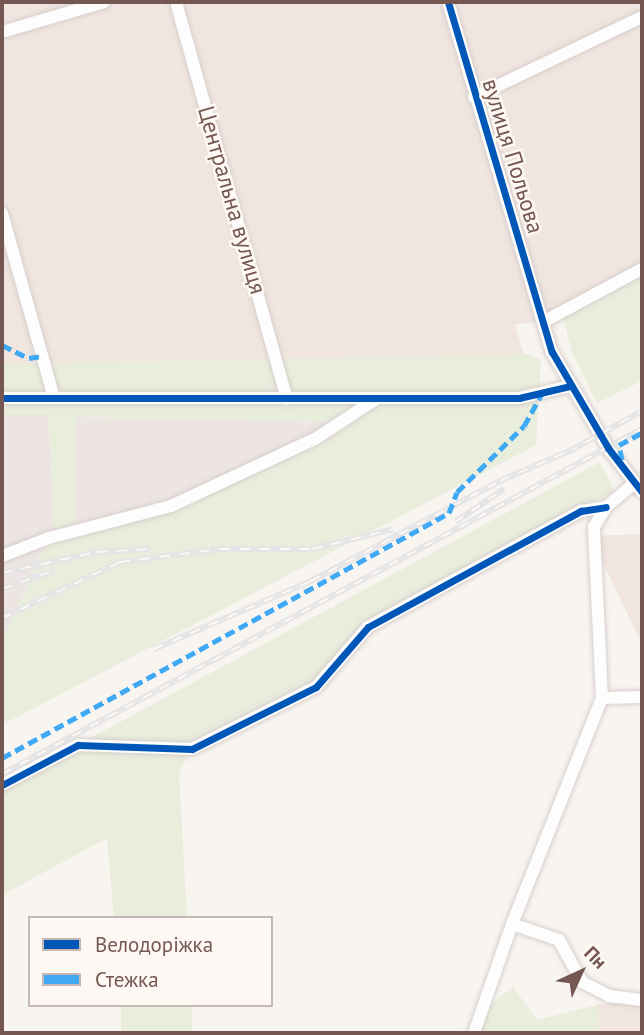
<!DOCTYPE html>
<html>
<head>
<meta charset="utf-8">
<style>
  body { margin:0 }
  #map { position:relative; width:644px; height:1035px; overflow:hidden; background:#f8f4f0; font-family:"PT Sans",sans-serif }
  div>[style] { position:absolute }
  [style*='--x'] { left:calc(var(--x)*1px); top:calc(var(--y)*1px); width:calc(var(--w)*1px); rotate:calc(var(--a)*1deg) }
  .residential>* { inset:0; background:#f0e5df; transform-origin:0 0 }
  .industrial>* { inset:0; background:#ece5e2 }
  .green>* { inset:0; background:#e9eddc; transform-origin:0 0 }
  .roads { filter:drop-shadow(0 0 2px #d7cfcc) drop-shadow(0 0 2px #d7cfcc) }
  .minor>* { height:12px; margin:-6px; padding:0 6px; transform-origin:6px; border-radius:6px; background:#fefdfd }
  .rail>* { height:6px; margin-top:-3px; transform-origin:0; background:repeating-linear-gradient(90deg,#fef8f4 0 10px,#e5e4e6 0 20px); box-sizing:border-box; border-block:2px solid #e5e4e6 }
  .quiet>* { height:5px; margin-top:-2.5px; transform-origin:0; background:repeating-linear-gradient(90deg,#3fa9f5 0 10px,transparent 0 15px) }
  .cycleway>* { height:7px; margin:-3.5px; padding:0 3.5px; transform-origin:3.5px; border-radius:3.5px; background:#0057b8 }
  span { translate:-50% -50%; white-space:nowrap; text-align:center; line-height:1.15; -webkit-text-stroke:5px #fef8f4; paint-order:stroke }
  .street-label { font-size:23px; color:#755751 }
  .frame { position:absolute; inset:0; border:4px solid #755751; pointer-events:none }
  .legend { position:absolute; left:28px; top:916px; width:245px; height:91px; box-sizing:border-box; background:#fef8f4; border:2px solid #c7b8b3; margin:0; padding:9px 12px; list-style:none; font-size:21px; color:#755751 }
  .legend li { display:flex; align-items:center; gap:14px; height:35px }
  .legend b { width:35px; border:2px solid #c7b8b3 }
  .north { position:absolute; left:546px; top:937px; width:70px; height:70px; -webkit-text-stroke:5px #fef8f4; paint-order:stroke; rotate:45deg; font-size:19px; font-weight:700; line-height:28px; text-align:center; color:#755751 }
  .north::after { content:''; display:block; margin:auto; width:24px; height:32px; background:#755751; clip-path:polygon(50% 0,100% 100%,50% 72%,0 100%) }
</style>
</head>
<body>
<div id="map">
  <div class="residential">
    <i style="clip-path:polygon(2px 2px,642px 2px,642px 269px,543px 322px,515px 324px,530px 377px,2px 366px)"></i>
    <i style="clip-path:polygon(642px 534px,642px 644px,590px 536px)"></i>
    <i style="left:642px;top:1004px;width:29px;height:45px;rotate:90deg"></i>
  </div>
  <div class="industrial">
    <i style="clip-path:polygon(2px 414px,49px 414px,54px 530px,2px 639px)"></i>
    <i style="clip-path:polygon(75px 417px,325px 422px,335px 438px,169px 501px,76px 525px)"></i>
  </div>
  <div class="green">
    <i style="clip-path:polygon(642px 269px,642px 381px,597px 403px,572px 353px,562px 312px)"></i>
    <i style="clip-path:polygon(evenodd,530px 354px,541px 360px,536px 445px,2px 725px,2px 639px,54px 530px,49px 415px,2px 414px,2px 364px,530px 354px,76px 417px,325px 422px,335px 438px,169px 501px,76px 525px,76px 417px)"></i>
    <i style="clip-path:polygon(600px 462px,614px 491px,368px 627px,316px 687px,192px 749px,179px 772px,187px 918px,114px 918px,107px 838px,2px 895px,2px 786px)"></i>
    <i style="clip-path:polygon(513px 987px,537px 1020px,597px 1005px,600px 1033px,474px 1033px,484px 1010px)"></i>
    <i style="left:121px;top:1005px;width:71px;height:28px"></i>
  </div>
  <div class="roads">
    <div class="minor">
      <i style="--x:176;--y:2;--w:412;--a:74.4"></i>
      <i style="--x:448;--y:2;--w:365;--a:73.5"></i>
      <i style="--x:552;--y:352;--w:111;--a:59.7"></i>
      <i style="--x:608;--y:448;--w:56;--a:52.3"></i>
      <i style="--x:2;--y:32;--w:106;--a:-16.4"></i>
      <i style="--x:474;--y:97;--w:186;--a:-25.5"></i>
      <i style="--x:2;--y:213;--w:192;--a:74.3"></i>
      <i style="--x:543;--y:322;--w:112;--a:-28.2"></i>
      <i style="--x:2;--y:398;--w:517;--a:0"></i>
      <i style="--x:519;--y:398;--w:52;--a:-13.2"></i>
      <i style="--x:2;--y:556;--w:50;--a:-21"></i>
      <i style="--x:49;--y:538;--w:126;--a:-14.7"></i>
      <i style="--x:171;--y:506;--w:159;--a:-25"></i>
      <i style="--x:315;--y:439;--w:73;--a:-33.3"></i>
      <i style="--x:602;--y:698;--w:171;--a:-92.7"></i>
      <i style="--x:594;--y:527;--w:23;--a:-59"></i>
      <i style="--x:606;--y:507;--w:35;--a:-40"></i>
      <i style="--x:2;--y:785;--w:86;--a:-27.8"></i>
      <i style="--x:78;--y:745;--w:114;--a:2"></i>
      <i style="--x:192;--y:749;--w:139;--a:-26.6"></i>
      <i style="--x:316;--y:687;--w:79;--a:-49.1"></i>
      <i style="--x:368;--y:627;--w:243;--a:-28.6"></i>
      <i style="--x:581;--y:511;--w:25;--a:-9"></i>
      <i style="--x:512;--y:924;--w:50;--a:18.8"></i>
      <i style="--x:559;--y:940;--w:48;--a:61.3"></i>
      <i style="--x:582;--y:982;--w:30;--a:27"></i>
      <i style="--x:609;--y:996;--w:33;--a:7"></i>
      <i style="--x:474;--y:1033;--w:115;--a:-70.8"></i>
      <i style="--x:512;--y:924;--w:243;--a:-68.3"></i>
      <i style="--x:602;--y:698;--w:40;--a:-1.4"></i>
    </div>
  </div>
  <div class="rail">
    <i style="--x:568;--y:452;--w:85;--a:-29"></i>
    <i style="--x:455;--y:522;--w:59;--a:-34"></i>
    <i style="--x:2;--y:573;--w:97;--a:-12.5"></i>
    <i style="--x:97;--y:552;--w:53;--a:-3.2"></i>
    <i style="--x:2;--y:589;--w:56;--a:-19.7"></i>
    <i style="--x:2;--y:618;--w:131;--a:-25.4"></i>
    <i style="--x:120;--y:562;--w:101;--a:-7.4"></i>
    <i style="--x:220;--y:549;--w:92;--a:0"></i>
    <i style="--x:312;--y:549;--w:84;--a:-13.7"></i>
    <i style="--x:154;--y:649;--w:171;--a:-23.4"></i>
    <i style="--x:311;--y:581;--w:214;--a:-27.9"></i>
    <i style="--x:500;--y:481;--w:83;--a:-23.5"></i>
    <i style="--x:2;--y:774;--w:727;--a:-28.33"></i>
  </div>
  <div class="quiet">
    <i style="--x:2;--y:345;--w:30;--a:26"></i>
    <i style="--x:29;--y:358;--w:13;--a:-9"></i>
    <i style="--x:622;--y:460;--w:15;--a:-101"></i>
    <i style="--x:619;--y:445;--w:26;--a:-28"></i>
    <i style="--x:2;--y:758;--w:510;--a:-28.73"></i>
    <i style="--x:449;--y:513;--w:22;--a:-69"></i>
    <i style="--x:457;--y:492;--w:94;--a:-44.6"></i>
    <i style="--x:524;--y:426;--w:38;--a:-61"></i>
  </div>
  <div class="cycleway">
    <i style="--x:448;--y:2;--w:365;--a:73.5"></i>
    <i style="--x:552;--y:352;--w:111;--a:59.7"></i>
    <i style="--x:608;--y:448;--w:56;--a:52.3"></i>
    <i style="--x:2;--y:398;--w:517;--a:0"></i>
    <i style="--x:519;--y:398;--w:52;--a:-13.2"></i>
    <i style="--x:2;--y:785;--w:86;--a:-27.8"></i>
    <i style="--x:78;--y:745;--w:114;--a:2"></i>
    <i style="--x:192;--y:749;--w:139;--a:-26.6"></i>
    <i style="--x:316;--y:687;--w:79;--a:-49.1"></i>
    <i style="--x:368;--y:627;--w:243;--a:-28.6"></i>
    <i style="--x:581;--y:511;--w:25;--a:-9"></i>
  </div>
  <div class="street-label">
    <span style="left:513px;top:156px;rotate:73deg">вулиця Польова</span>
    <span style="left:232px;top:200px;rotate:74deg">Центральна вулиця</span>
  </div>
  <div class="frame"></div>
  <ul class="legend">
  <li><b style="height:9px;background:#0057b8"></b>Велодоріжка</li>
  <li><b style="height:9px;background:#3fa9f5"></b>Стежка</li>
  </ul>
  <div class="north">Пн</div>
</div>
</body>
</html>
